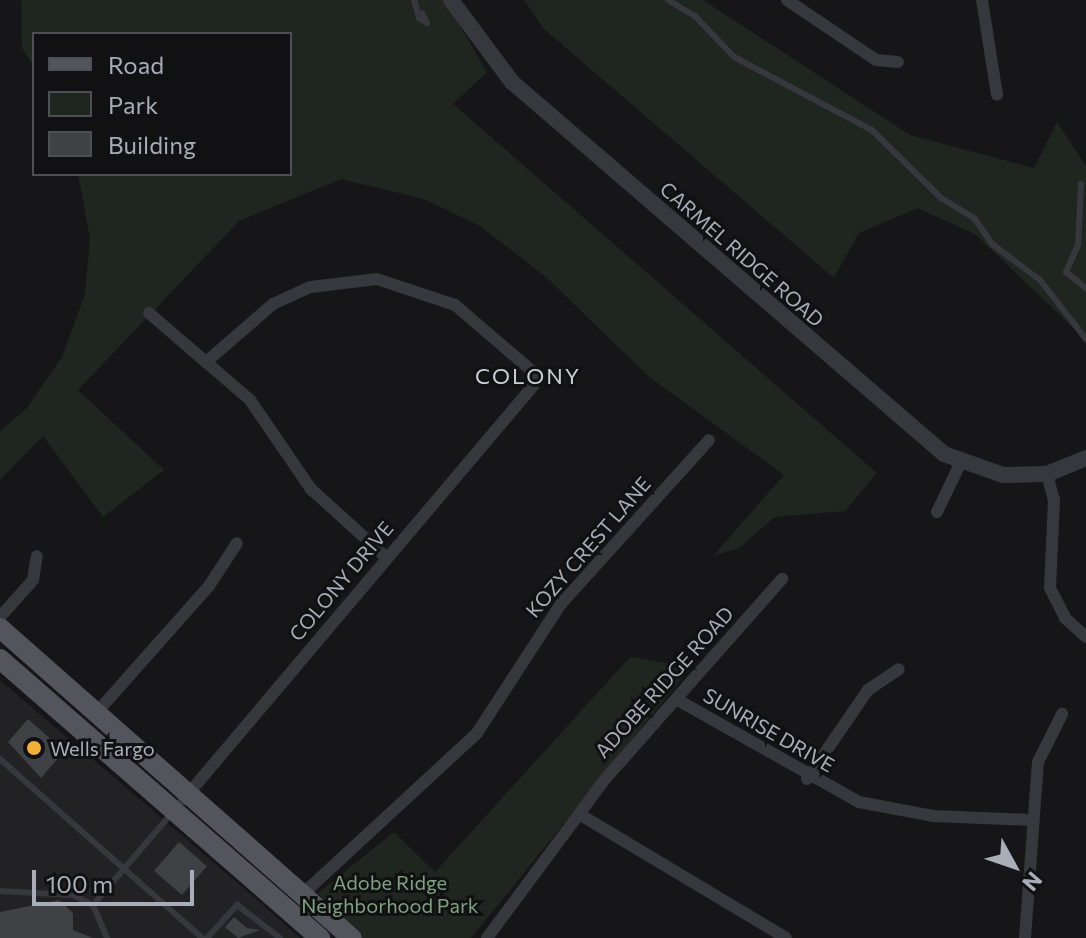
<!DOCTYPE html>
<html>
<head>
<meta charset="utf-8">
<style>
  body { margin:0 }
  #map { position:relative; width:1086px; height:938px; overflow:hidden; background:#161618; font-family:Commissioner,sans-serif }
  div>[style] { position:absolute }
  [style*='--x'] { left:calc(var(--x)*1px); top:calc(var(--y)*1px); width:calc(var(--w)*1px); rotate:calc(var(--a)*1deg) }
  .built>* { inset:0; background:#222225 }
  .green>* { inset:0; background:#1e261f }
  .building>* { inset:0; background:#404145; transform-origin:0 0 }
  .service>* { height:6px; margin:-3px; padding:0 3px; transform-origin:3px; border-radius:3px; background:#37383d }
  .minor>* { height:12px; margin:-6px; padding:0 6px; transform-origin:6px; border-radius:6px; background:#37383d }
  .tertiary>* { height:16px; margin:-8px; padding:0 8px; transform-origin:8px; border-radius:8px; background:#37383d }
  .primary>* { height:20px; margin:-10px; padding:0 10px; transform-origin:10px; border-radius:10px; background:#53555c }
  .dots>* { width:22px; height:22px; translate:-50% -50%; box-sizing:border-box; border:4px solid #111113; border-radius:50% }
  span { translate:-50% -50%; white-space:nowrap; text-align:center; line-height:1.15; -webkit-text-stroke:6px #111113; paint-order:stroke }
  .street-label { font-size:20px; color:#a8adb8 }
  .poi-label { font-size:20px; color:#a8adb8 }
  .left { translate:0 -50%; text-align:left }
  .park-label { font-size:20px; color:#7fa381 }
  .neighbourhood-label { font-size:22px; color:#c9ccd4; letter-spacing:2px }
  .legend { position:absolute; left:32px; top:32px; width:260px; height:144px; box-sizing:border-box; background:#111113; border:2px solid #4d4f55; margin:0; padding:10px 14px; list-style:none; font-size:24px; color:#a8adb8 }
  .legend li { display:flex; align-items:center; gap:16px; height:40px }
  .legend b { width:40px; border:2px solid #4d4f55 }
  .north { position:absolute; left:974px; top:826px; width:80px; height:80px; -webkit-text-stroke:6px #111113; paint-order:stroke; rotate:130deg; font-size:22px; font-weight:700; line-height:32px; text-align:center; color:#a8adb8 }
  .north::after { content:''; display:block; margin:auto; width:28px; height:36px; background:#a8adb8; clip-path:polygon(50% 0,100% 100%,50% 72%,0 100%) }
  .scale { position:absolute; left:32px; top:870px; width:162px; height:36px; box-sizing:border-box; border:4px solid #a8adb8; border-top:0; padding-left:10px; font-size:24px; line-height:28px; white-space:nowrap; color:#a8adb8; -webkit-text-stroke:6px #111113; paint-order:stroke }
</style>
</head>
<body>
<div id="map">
  <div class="built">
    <i style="clip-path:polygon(0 680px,247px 891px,300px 938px,0 938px)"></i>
  </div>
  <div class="green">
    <i style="clip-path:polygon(21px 0,445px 0,487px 72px,453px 104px,877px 473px,845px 511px,775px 517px,739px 548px,713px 556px,784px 475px,648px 376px,546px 277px,480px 226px,424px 199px,341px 179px,239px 221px,78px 390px,164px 470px,103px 517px,43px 436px,0 480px,0 431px,26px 409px,62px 357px,85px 294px,90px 238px,78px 174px,290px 174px,290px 34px,34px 34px,34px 67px,22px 48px)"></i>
    <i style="clip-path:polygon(524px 0,703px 0,910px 135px,1034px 168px,1057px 122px,1086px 166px,1086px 340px,976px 235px,918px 208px,859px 233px,834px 278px,544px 29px)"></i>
    <i style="clip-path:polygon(630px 657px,691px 667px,471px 938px,361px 938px,318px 893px,394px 832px,435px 872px)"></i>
  </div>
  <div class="building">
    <i style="clip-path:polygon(28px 719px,64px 751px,41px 778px,8px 742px)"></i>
    <i style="left:179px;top:842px;width:37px;height:38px;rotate:41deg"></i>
    <i style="clip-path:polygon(59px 900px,73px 913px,73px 930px,93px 938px,0 938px,0 912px)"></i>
    <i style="clip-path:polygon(234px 917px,247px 928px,260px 930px,238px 938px,225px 927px)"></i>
  </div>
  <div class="service">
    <i style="--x:414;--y:0;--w:19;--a:74"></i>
    <i style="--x:419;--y:18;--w:9;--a:32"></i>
    <i style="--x:427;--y:23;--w:11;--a:-117"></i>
    <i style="--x:668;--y:0;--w:31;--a:31"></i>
    <i style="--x:695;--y:16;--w:57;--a:46.4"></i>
    <i style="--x:734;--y:57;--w:156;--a:27.9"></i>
    <i style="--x:872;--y:130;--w:97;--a:44.6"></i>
    <i style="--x:941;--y:198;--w:39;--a:31"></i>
    <i style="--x:974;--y:218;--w:32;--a:55"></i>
    <i style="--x:992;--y:244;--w:60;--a:36.9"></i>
    <i style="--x:1040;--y:280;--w:75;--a:52.1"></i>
    <i style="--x:1081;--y:184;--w:61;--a:92.8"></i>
    <i style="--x:1078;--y:245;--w:30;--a:114"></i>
    <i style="--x:1066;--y:272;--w:26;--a:39"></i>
    <i style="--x:0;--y:759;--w:270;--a:41.5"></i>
    <i style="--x:0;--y:891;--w:73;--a:3.1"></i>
    <i style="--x:73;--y:895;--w:22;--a:27"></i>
    <i style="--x:93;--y:905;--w:36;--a:67"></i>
    <i style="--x:93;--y:905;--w:120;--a:-49.4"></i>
    <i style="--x:207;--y:938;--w:45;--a:-47.7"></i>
    <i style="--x:237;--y:905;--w:54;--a:37.5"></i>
  </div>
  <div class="minor">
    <i style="--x:787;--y:0;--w:107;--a:34"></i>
    <i style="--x:876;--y:60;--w:22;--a:5"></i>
    <i style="--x:982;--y:0;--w:96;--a:81"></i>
    <i style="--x:149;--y:313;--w:133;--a:40.7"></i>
    <i style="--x:250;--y:400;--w:108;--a:55.6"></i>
    <i style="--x:311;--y:489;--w:101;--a:42.2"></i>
    <i style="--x:1047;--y:474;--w:27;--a:75"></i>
    <i style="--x:1054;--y:500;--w:88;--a:92.6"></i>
    <i style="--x:1050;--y:588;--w:34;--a:63"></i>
    <i style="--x:1065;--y:618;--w:28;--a:42"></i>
    <i style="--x:937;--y:512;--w:55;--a:-64.4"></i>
    <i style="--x:0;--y:617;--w:50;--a:-48.3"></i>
    <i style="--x:33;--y:580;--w:24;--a:-81"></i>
    <i style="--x:676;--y:699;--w:210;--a:29.4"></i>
    <i style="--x:859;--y:802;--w:75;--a:10.7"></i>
    <i style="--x:933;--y:816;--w:98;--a:2.3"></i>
    <i style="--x:98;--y:711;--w:167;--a:-48.4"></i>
    <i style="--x:209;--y:586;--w:51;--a:-56.9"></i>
    <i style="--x:807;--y:779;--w:108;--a:-55.6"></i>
    <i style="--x:868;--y:690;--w:37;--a:-34"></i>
    <i style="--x:184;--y:799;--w:541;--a:-49.8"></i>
    <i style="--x:533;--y:386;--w:15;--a:-94"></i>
    <i style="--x:532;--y:371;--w:101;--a:-139.4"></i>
    <i style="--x:455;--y:305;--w:82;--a:-161.6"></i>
    <i style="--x:377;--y:279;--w:67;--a:173.2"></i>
    <i style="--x:310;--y:287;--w:41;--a:155.3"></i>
    <i style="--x:273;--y:304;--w:89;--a:139.1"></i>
    <i style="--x:579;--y:814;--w:241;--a:30.9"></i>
    <i style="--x:306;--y:891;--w:233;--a:-42.7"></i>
    <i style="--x:477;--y:733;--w:153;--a:-57"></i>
    <i style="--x:560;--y:605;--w:222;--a:-47.9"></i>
    <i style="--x:487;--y:938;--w:199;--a:-53.4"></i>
    <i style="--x:606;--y:778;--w:266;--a:-48.5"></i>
    <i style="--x:1025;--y:938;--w:176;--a:-85.8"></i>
    <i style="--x:1038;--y:762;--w:54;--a:-63.4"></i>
  </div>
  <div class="tertiary">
    <i style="--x:451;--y:0;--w:102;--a:53.4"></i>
    <i style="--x:512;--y:82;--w:570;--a:40.73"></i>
    <i style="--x:944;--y:454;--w:63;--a:19.6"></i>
    <i style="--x:1003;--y:475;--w:44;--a:-1.3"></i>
    <i style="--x:1047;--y:474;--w:42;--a:-22.3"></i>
  </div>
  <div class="primary">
    <i style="--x:0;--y:628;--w:469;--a:41.4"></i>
    <i style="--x:0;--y:659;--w:425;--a:41.1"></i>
  </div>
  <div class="dots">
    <i style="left:34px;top:748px;background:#f2b134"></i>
  </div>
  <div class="street-label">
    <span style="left:742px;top:254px;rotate:41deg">CARMEL RIDGE ROAD</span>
    <span style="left:588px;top:547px;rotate:-49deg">KOZY CREST LANE</span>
    <span style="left:341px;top:581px;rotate:-50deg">COLONY DRIVE</span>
    <span style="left:664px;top:682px;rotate:-48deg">ADOBE RIDGE ROAD</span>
    <span style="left:769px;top:730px;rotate:30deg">SUNRISE DRIVE</span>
  </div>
  <div class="poi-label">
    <span class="left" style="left:50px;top:748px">Wells Fargo</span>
  </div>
  <div class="park-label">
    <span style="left:390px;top:894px">Adobe Ridge<br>Neighborhood Park</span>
  </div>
  <div class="neighbourhood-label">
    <span style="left:528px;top:376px">COLONY</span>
  </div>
  <ul class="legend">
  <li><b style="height:10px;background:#53555c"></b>Road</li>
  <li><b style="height:22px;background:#1e261f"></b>Park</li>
  <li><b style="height:22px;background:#404145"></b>Building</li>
  </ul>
  <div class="north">N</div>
  <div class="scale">100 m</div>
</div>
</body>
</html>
